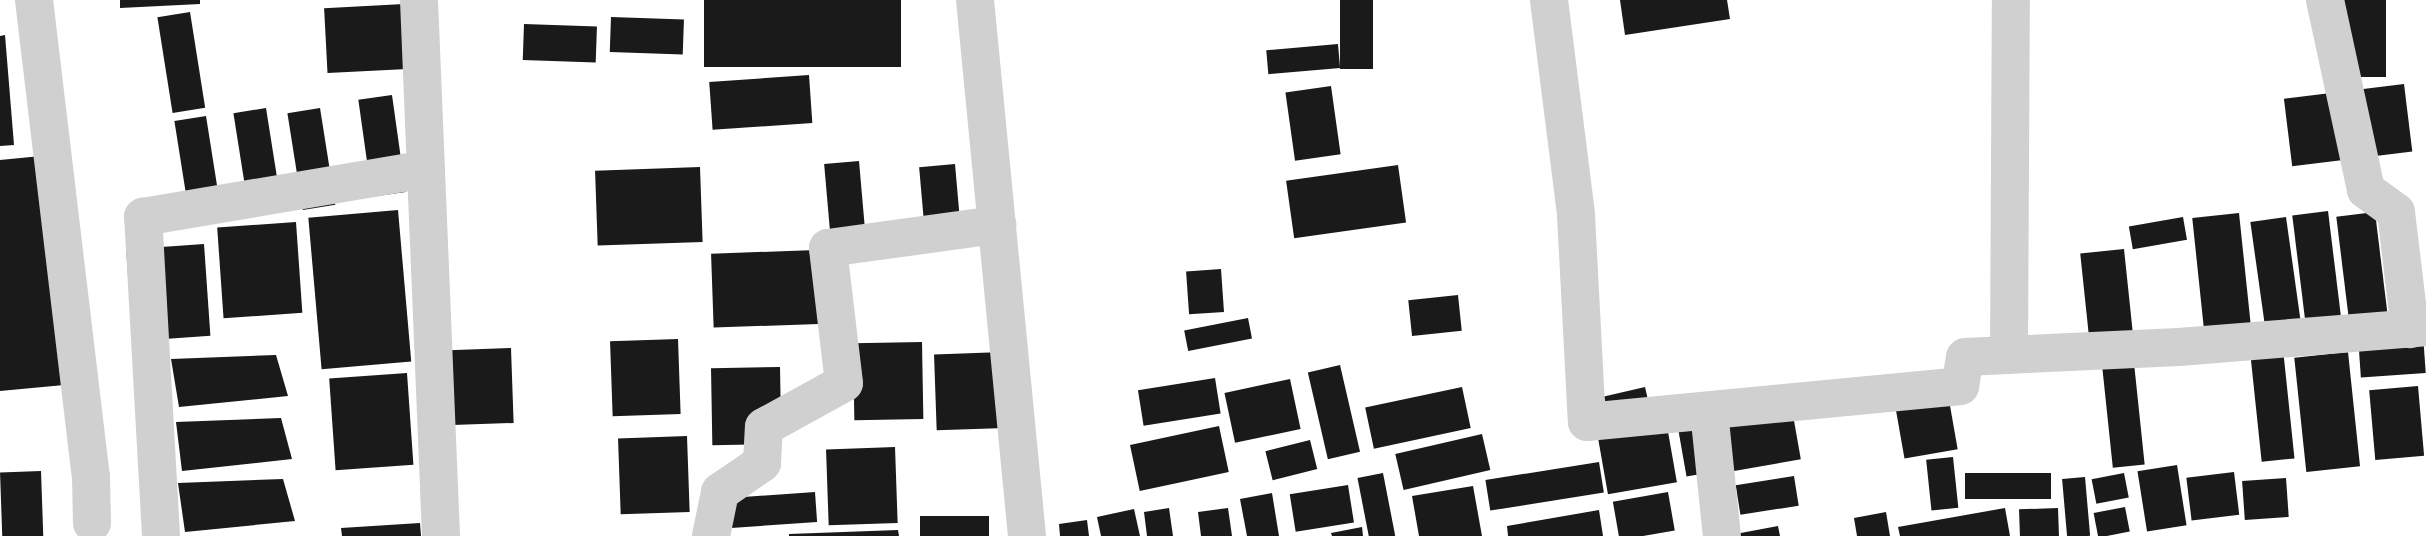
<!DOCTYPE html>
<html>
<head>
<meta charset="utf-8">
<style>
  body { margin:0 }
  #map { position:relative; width:2426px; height:536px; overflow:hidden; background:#fff; font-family:"PT Sans",sans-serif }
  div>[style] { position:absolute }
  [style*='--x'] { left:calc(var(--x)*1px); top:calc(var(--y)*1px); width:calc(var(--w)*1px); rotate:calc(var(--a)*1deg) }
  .building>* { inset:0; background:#1a1a1a; transform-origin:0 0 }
  .minor>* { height:38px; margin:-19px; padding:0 19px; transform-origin:19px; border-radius:19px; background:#d0d0d0 }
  span { translate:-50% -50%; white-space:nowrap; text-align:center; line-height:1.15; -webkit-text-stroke:7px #fff; paint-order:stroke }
</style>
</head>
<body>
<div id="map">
  <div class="building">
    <i style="clip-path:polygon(120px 0,200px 0,200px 4px,120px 8px)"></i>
    <i style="left:704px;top:0;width:197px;height:67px"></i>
    <i style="left:1340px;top:0;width:33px;height:69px"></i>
    <i style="clip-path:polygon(1620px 0,1727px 0,1730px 19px,1625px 35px)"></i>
    <i style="left:2338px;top:0;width:48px;height:77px"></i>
    <i style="left:404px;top:4px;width:65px;height:80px;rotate:87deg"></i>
    <i style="left:190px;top:12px;width:97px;height:33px;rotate:81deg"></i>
    <i style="left:611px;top:17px;width:73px;height:35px;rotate:2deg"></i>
    <i style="left:524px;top:24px;width:73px;height:36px;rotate:2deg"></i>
    <i style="clip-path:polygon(5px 35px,14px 145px,0 146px,0 36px)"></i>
    <i style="left:1338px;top:44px;width:24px;height:72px;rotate:85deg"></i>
    <i style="left:809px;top:75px;width:48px;height:100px;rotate:86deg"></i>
    <i style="left:2404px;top:84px;width:68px;height:121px;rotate:83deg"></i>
    <i style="left:1331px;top:86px;width:69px;height:46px;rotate:82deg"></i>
    <i style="left:392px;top:95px;width:98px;height:34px;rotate:82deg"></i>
    <i style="left:266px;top:108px;width:97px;height:33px;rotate:81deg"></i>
    <i style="left:320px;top:108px;width:98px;height:33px;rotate:81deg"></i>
    <i style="left:206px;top:116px;width:97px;height:32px;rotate:81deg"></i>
    <i style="clip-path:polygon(41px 156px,64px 385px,0 391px,0 160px)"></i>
    <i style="left:859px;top:161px;width:73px;height:35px;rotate:85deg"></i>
    <i style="left:955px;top:164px;width:73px;height:36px;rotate:85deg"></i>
    <i style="left:1398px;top:165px;width:58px;height:113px;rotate:82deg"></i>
    <i style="left:700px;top:167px;width:75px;height:105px;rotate:88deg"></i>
    <i style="left:398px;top:210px;width:152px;height:90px;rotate:85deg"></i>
    <i style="left:2328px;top:211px;width:110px;height:36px;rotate:83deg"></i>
    <i style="left:2375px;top:212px;width:108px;height:39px;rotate:83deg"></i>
    <i style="left:2239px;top:213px;width:116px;height:47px;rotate:84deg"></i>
    <i style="left:2183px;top:217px;width:23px;height:55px;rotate:80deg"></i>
    <i style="left:2286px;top:217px;width:112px;height:36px;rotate:82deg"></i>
    <i style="left:296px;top:222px;width:91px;height:79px;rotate:86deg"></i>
    <i style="left:204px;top:244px;width:92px;height:78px;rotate:86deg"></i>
    <i style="left:2124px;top:249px;width:88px;height:44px;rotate:84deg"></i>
    <i style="left:816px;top:250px;width:74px;height:105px;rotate:88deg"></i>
    <i style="left:1221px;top:269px;width:43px;height:35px;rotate:86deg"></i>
    <i style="left:1458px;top:295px;width:36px;height:50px;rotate:84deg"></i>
    <i style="left:1248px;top:318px;width:21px;height:65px;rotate:79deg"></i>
    <i style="left:2423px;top:334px;width:39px;height:65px;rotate:86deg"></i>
    <i style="left:678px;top:339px;width:75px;height:68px;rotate:88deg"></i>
    <i style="left:922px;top:342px;width:77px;height:69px;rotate:89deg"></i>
    <i style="left:511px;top:348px;width:75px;height:69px;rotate:88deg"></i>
    <i style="left:2283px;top:349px;width:110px;height:33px;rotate:84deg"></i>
    <i style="left:1003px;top:352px;width:76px;height:69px;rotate:88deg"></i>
    <i style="left:2348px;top:352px;width:115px;height:54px;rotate:84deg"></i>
    <i style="clip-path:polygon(276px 355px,288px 396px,179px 407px,171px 359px)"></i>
    <i style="left:2134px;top:363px;width:102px;height:32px;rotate:84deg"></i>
    <i style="left:1340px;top:365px;width:89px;height:33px;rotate:77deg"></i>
    <i style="left:780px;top:367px;width:77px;height:69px;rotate:89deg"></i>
    <i style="left:407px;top:373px;width:92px;height:78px;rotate:86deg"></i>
    <i style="left:1215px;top:378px;width:36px;height:78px;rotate:81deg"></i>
    <i style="left:1290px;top:379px;width:51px;height:67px;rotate:78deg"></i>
    <i style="left:2418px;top:386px;width:70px;height:49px;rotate:85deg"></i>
    <i style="left:1462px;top:387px;width:42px;height:99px;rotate:78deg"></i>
    <i style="left:1645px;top:387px;width:17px;height:42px;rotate:77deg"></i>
    <i style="left:1949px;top:400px;width:50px;height:54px;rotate:80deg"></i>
    <i style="left:1793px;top:415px;width:45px;height:75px;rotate:80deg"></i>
    <i style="clip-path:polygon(281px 418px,292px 459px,182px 471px,176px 422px)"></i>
    <i style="left:1714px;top:425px;width:46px;height:36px;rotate:80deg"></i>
    <i style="left:1219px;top:426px;width:47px;height:91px;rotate:78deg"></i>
    <i style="left:1667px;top:426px;width:57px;height:70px;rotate:80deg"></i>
    <i style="left:1482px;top:434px;width:37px;height:89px;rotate:77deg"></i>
    <i style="left:687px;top:436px;width:76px;height:69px;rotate:88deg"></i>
    <i style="left:1310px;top:440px;width:30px;height:46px;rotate:76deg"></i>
    <i style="left:895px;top:447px;width:76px;height:69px;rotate:88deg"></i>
    <i style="left:1953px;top:457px;width:51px;height:27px;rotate:84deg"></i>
    <i style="left:1599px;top:462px;width:31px;height:115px;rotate:81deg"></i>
    <i style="left:2177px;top:465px;width:61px;height:40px;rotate:81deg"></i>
    <i style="left:41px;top:471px;width:65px;height:41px;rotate:88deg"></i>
    <i style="left:2234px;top:472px;width:43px;height:48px;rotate:83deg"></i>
    <i style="left:1383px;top:473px;width:64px;height:26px;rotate:79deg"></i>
    <i style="left:2051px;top:473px;width:26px;height:86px;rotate:90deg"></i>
    <i style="left:2124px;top:473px;width:25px;height:33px;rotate:79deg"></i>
    <i style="left:1794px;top:476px;width:30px;height:59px;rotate:81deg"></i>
    <i style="left:2085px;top:477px;width:59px;height:23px;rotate:85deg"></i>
    <i style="left:2286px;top:478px;width:39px;height:44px;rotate:86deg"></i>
    <i style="clip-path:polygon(283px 479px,295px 521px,185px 532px,178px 483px)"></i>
    <i style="left:1348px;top:485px;width:38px;height:59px;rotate:81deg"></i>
    <i style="clip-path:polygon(1473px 486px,1482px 536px,1419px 536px,1412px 496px)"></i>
    <i style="left:815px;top:492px;width:30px;height:86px;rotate:86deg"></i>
    <i style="left:1668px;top:492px;width:39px;height:56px;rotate:80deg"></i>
    <i style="clip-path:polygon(1272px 493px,1279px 536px,1247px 536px,1240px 499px)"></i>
    <i style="left:2125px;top:507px;width:25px;height:32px;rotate:79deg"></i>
    <i style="clip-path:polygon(1169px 508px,1173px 536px,1147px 536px,1144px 512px)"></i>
    <i style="clip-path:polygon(1228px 508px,1232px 536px,1201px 536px,1198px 512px)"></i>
    <i style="clip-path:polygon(2005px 508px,2010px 536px,1900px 536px,1898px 527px)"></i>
    <i style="left:2058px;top:508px;width:28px;height:39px;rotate:88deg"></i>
    <i style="clip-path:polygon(1134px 509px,1140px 536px,1101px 536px,1097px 517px)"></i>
    <i style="clip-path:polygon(1599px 510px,1603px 536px,1508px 536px,1507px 526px)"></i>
    <i style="clip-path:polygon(1886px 512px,1890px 536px,1857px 536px,1854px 518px)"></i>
    <i style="left:989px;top:516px;width:20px;height:69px;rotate:90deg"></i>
    <i style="clip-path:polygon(1087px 520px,1089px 536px,1060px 536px,1059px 524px)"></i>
    <i style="clip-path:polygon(420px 523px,421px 536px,342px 536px,341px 528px)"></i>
    <i style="clip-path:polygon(1778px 526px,1780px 536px,1730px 536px,1730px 535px)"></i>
    <i style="clip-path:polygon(1362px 527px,1363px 536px,1332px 536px,1331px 533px)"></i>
    <i style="clip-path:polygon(898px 530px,899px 536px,789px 536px,789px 534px)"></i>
  </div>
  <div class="minor">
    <i style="--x:34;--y:0;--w:479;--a:83.2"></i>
    <i style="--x:91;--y:476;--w:47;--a:88.8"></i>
    <i style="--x:419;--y:0;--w:536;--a:87.65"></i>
    <i style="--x:975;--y:0;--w:539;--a:84.46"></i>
    <i style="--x:1549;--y:0;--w:217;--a:82.8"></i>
    <i style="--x:1576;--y:215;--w:207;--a:87"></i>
    <i style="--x:1587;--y:422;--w:375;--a:-5.5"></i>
    <i style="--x:1960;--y:386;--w:29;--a:-80"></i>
    <i style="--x:1965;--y:357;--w:214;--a:-2.7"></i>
    <i style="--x:2179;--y:347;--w:248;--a:-4.6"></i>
    <i style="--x:2325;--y:0;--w:194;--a:77.8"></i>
    <i style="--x:2366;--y:190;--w:37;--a:36"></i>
    <i style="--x:2396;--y:212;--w:118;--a:83.2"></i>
    <i style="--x:2009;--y:355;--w:355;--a:-89.7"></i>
    <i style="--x:1709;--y:411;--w:126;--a:84.1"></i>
    <i style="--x:161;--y:536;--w:320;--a:-93.2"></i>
    <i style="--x:143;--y:217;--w:287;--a:-9.6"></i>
    <i style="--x:711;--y:536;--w:45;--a:-78.4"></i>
    <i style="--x:720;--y:492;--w:51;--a:-34.6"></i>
    <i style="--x:762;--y:463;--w:36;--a:-87"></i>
    <i style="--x:764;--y:427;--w:91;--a:-28.8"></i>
    <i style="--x:844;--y:383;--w:136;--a:-96.8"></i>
    <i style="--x:828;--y:248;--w:171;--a:-7.8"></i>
  </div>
</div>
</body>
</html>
